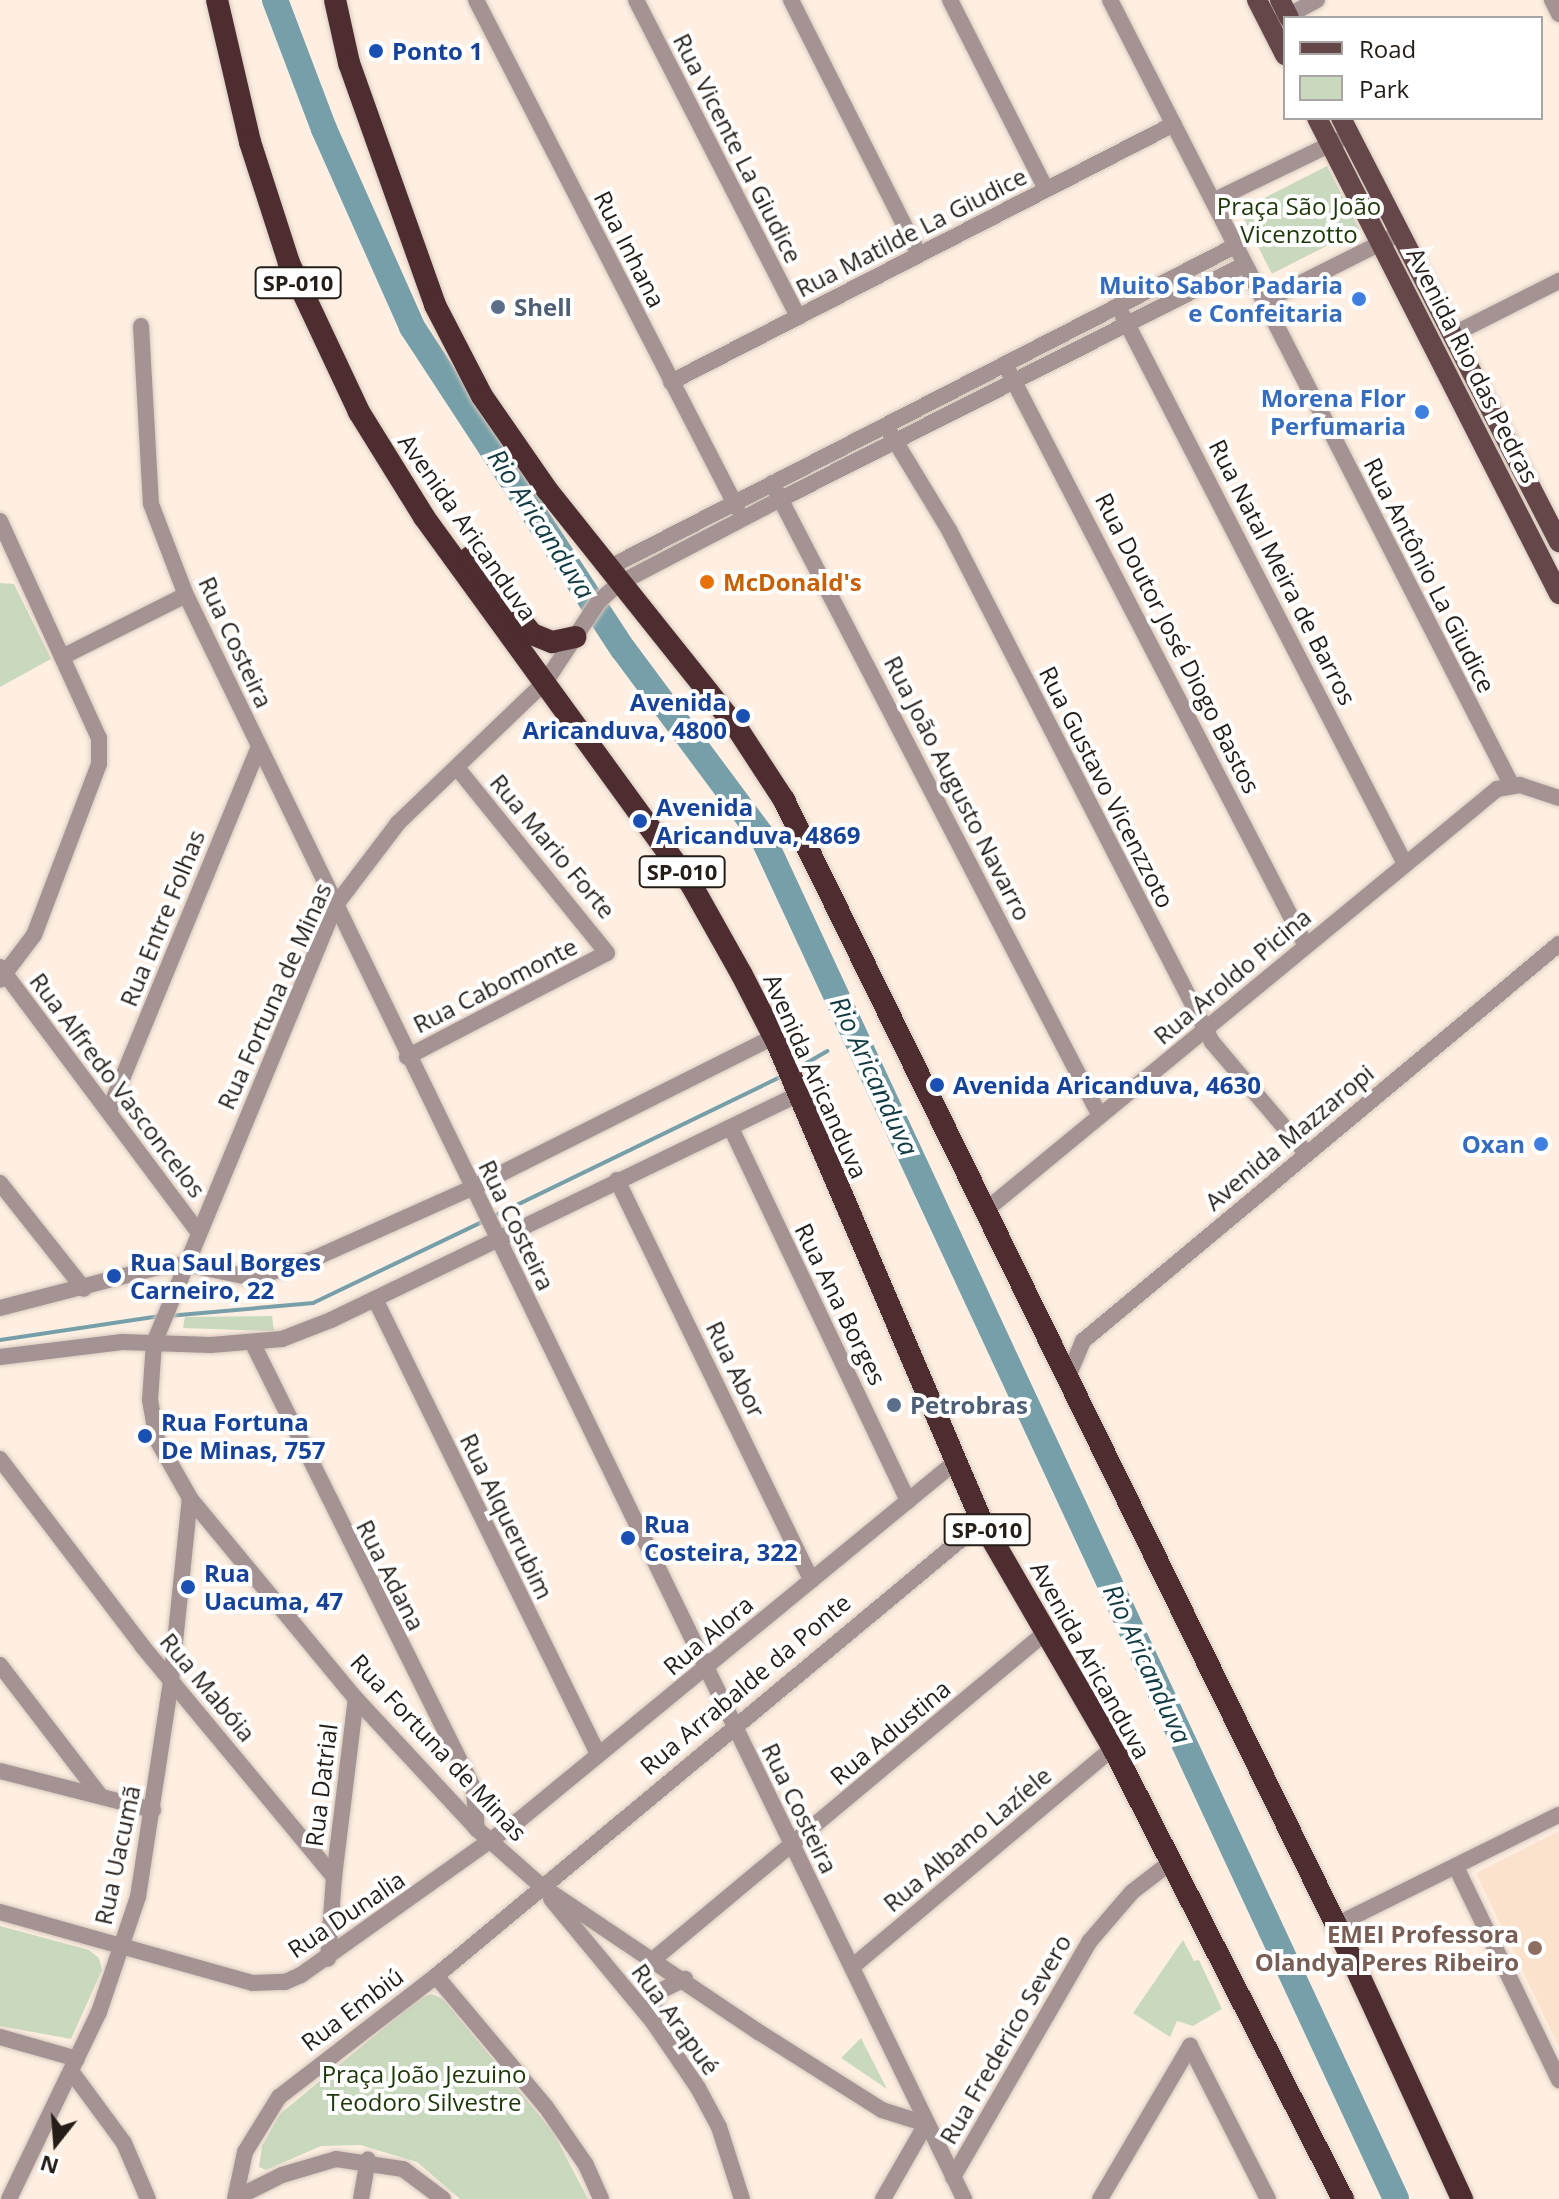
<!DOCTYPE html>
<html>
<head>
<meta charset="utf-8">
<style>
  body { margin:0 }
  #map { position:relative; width:1559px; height:2199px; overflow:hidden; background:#feefe2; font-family:"Open Sans",sans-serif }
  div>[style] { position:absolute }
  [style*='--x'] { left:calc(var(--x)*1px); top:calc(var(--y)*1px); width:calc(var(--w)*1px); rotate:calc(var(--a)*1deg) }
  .built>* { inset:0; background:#fbe2cd }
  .green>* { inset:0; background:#c8d9be; transform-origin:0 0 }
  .stream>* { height:4px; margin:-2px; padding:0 2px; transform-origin:2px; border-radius:2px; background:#769fa9 }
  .river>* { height:26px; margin:-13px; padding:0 13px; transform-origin:13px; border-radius:13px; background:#769fa9 }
  .roads { filter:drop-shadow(0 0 2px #d7c9be) drop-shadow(0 0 2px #d7c9be) }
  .minor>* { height:16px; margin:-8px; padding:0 8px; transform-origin:8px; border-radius:8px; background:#a59394 }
  .major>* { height:20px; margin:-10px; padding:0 10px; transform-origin:10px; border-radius:10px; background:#654749 }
  .highway>* { height:22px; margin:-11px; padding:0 11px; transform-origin:11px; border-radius:11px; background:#4d2d2f }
  .dots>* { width:22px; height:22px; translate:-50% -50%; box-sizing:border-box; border:4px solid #fff; border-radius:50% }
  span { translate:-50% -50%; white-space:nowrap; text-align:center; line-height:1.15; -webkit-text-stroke:8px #fff; paint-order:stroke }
  .shield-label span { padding:2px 6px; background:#fff; border:2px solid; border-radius:6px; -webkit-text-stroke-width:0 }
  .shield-label { font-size:22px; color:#251e18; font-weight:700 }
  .transit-label { font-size:24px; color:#164399; font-weight:700 }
  .left { translate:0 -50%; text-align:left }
  .right { translate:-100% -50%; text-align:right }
  .street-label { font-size:24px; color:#251e18 }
  .park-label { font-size:24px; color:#1e3809 }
  .shop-label { font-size:24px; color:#366cbe; font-weight:700 }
  .service-label { font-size:24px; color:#4e5e75; font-weight:700 }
  .food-label { font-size:24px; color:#c56008; font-weight:700 }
  .education-label { font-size:24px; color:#785e54; font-weight:700 }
  .water-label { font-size:26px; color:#113a42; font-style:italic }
  .legend { position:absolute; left:1283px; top:16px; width:260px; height:104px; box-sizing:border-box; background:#fff; border:2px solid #a8a5a3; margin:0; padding:10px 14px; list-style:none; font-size:24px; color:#251e18 }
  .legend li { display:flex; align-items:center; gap:16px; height:40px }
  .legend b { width:40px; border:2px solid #a8a5a3 }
  .north { position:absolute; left:16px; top:2103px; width:80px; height:80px; -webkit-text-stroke:6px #fff; paint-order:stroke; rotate:197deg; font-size:22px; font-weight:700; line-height:32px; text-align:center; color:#251e18 }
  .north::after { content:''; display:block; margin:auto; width:28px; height:36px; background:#251e18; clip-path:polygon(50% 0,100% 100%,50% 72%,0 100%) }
</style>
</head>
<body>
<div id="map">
  <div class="built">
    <i style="clip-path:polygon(1559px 1831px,1559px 2047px,1476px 1873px)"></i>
  </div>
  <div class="green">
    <i style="left:1327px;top:166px;width:71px;height:98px;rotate:63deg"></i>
    <i style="clip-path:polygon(0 583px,14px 584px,51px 659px,0 687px)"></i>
    <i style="clip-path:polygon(272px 1316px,274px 1331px,183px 1328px,185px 1317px)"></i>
    <i style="clip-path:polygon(0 1926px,89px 1950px,99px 1958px,102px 1970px,71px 2039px,0 2026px)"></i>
    <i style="clip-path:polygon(1183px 1940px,1194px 1961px,1199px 1960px,1222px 2009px,1193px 2026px,1177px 2021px,1170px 2037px,1133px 2013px)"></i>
    <i style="clip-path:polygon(432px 1994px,443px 1999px,553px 2132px,588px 2199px,460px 2199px,417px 2162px,360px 2145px,321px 2146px,266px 2170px,259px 2167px,262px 2146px,280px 2114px,420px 1998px)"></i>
    <i style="clip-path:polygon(861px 2038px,887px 2089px,841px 2058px)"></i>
  </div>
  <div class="stream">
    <i style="--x:798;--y:1068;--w:34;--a:-30"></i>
    <i style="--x:492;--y:1217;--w:323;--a:-25.9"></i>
    <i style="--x:168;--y:1316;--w:146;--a:-5.1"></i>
    <i style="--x:313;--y:1303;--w:190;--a:-25.6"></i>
    <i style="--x:0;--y:1340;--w:162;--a:-8.5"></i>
  </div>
  <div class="river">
    <i style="--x:275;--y:0;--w:138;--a:69.2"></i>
    <i style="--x:324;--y:129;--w:217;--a:66"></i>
    <i style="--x:412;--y:327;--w:385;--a:56.8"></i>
    <i style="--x:623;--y:649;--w:233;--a:53.4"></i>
    <i style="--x:762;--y:836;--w:1503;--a:65.05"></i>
  </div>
  <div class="roads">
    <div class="minor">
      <i style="--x:476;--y:0;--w:571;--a:62.81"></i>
      <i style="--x:636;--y:0;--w:356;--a:62.9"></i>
      <i style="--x:791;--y:0;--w:283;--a:63.3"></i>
      <i style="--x:950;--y:0;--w:212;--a:63.1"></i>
      <i style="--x:1110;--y:0;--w:881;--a:62.91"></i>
      <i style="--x:1552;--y:0;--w:16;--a:63"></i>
      <i style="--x:1280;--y:20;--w:42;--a:-28.4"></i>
      <i style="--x:1213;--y:201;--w:142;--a:-25.8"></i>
      <i style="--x:1263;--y:302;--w:143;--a:-26.6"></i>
      <i style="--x:1123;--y:316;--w:614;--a:62.77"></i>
      <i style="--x:141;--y:326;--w:178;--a:86.8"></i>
      <i style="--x:151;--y:504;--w:97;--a:69"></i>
      <i style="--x:186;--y:595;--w:1783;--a:64.12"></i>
      <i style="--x:1452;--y:335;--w:120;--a:-26.8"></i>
      <i style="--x:1009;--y:372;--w:646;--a:62.64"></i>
      <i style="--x:671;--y:382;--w:565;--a:-27.15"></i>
      <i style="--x:886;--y:426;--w:122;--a:58.8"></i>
      <i style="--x:949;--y:530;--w:576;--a:62.81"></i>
      <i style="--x:1212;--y:1042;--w:147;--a:49.7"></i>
      <i style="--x:772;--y:483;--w:713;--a:62.61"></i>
      <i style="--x:0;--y:521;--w:239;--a:65.5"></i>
      <i style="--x:99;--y:738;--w:26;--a:90"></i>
      <i style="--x:99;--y:764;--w:183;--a:110.8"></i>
      <i style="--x:34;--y:935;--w:56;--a:127.1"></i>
      <i style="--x:608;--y:568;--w:705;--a:-27.18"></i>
      <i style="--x:64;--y:656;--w:136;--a:-26.6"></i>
      <i style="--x:0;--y:967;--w:331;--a:53.2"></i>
      <i style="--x:407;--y:1057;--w:225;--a:-27.5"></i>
      <i style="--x:607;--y:953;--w:237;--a:-129"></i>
      <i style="--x:110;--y:1108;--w:391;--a:-67.6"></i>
      <i style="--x:731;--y:1128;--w:413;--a:64.6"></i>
      <i style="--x:617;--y:1180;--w:445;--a:64.1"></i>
      <i style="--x:0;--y:1183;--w:135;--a:51.6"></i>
      <i style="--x:986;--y:1210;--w:662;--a:-39.48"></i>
      <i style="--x:1497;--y:789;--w:23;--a:-10"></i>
      <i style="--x:1520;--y:785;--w:41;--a:18.4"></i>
      <i style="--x:375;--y:1299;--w:507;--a:63.89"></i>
      <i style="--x:0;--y:1308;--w:164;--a:-14.5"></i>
      <i style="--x:159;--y:1267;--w:27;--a:-6"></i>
      <i style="--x:186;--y:1264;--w:68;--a:11.8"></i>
      <i style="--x:253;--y:1278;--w:63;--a:-17.6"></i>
      <i style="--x:313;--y:1259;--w:174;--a:-24.1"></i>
      <i style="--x:472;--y:1188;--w:338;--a:-26.6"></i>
      <i style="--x:253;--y:1344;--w:498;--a:63.6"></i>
      <i style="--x:474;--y:1790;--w:39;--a:86"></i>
      <i style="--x:0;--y:1357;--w:123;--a:-7"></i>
      <i style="--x:122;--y:1342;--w:89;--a:1.9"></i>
      <i style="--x:211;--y:1345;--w:71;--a:-4.8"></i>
      <i style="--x:282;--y:1339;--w:53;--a:-21.2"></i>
      <i style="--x:331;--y:1320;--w:520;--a:-25.78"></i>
      <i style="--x:1067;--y:1379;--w:41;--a:-67.2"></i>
      <i style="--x:1083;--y:1341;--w:620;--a:-39.83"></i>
      <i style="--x:0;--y:1459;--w:236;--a:52.7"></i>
      <i style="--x:143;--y:1647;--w:299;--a:50.3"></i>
      <i style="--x:334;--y:1877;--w:82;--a:94.2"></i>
      <i style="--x:0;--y:1665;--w:163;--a:52.5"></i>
      <i style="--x:0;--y:1771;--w:158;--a:14.3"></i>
      <i style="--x:1456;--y:1867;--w:237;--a:64.2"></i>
      <i style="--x:334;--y:1877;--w:179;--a:-83"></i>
      <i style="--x:551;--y:1899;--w:160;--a:50.3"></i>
      <i style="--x:653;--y:2022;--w:80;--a:55.7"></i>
      <i style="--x:698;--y:2088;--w:44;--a:61.7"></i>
      <i style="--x:719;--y:2127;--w:76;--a:72.3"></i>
      <i style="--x:0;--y:1912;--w:262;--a:15.7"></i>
      <i style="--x:252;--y:1983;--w:33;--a:-2"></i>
      <i style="--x:285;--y:1982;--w:17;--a:-24"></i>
      <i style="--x:301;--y:1975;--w:266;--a:-35.4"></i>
      <i style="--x:518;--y:1821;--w:564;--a:-39.39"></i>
      <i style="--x:1336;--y:1925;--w:249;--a:-26.3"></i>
      <i style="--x:654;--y:1959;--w:510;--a:-39.83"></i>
      <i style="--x:852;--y:1967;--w:341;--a:-40"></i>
      <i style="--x:436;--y:1976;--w:171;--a:50"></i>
      <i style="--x:546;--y:2107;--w:70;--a:55.4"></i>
      <i style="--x:586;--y:2165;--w:37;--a:66"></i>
      <i style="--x:648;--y:2015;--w:27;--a:-63"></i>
      <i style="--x:660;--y:1991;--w:28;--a:-26"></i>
      <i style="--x:0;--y:2037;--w:80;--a:15.9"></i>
      <i style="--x:71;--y:2071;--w:89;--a:53.6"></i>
      <i style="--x:124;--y:2143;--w:61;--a:66.8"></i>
      <i style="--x:926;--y:2124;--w:46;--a:-162.3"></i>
      <i style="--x:882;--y:2110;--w:144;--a:-147.7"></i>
      <i style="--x:760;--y:2033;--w:265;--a:-146.1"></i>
      <i style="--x:540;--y:1885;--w:84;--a:-138.4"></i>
      <i style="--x:477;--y:1829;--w:178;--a:-132.9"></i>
      <i style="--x:356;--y:1699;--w:261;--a:-129.6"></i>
      <i style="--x:190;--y:1498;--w:67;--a:-119.6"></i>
      <i style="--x:157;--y:1440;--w:41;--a:-99.9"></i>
      <i style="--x:150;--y:1400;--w:57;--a:-86"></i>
      <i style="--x:154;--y:1343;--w:473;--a:-67.5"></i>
      <i style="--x:335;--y:906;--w:104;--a:-52.8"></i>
      <i style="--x:398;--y:823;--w:205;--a:-43.8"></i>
      <i style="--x:546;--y:681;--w:96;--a:-56.5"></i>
      <i style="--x:599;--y:601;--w:28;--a:-41"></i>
      <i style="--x:620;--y:583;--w:182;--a:-27.6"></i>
      <i style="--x:781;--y:499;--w:519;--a:-26.81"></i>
      <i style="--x:953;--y:2177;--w:272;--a:-59.9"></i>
      <i style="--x:1089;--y:1942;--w:66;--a:-49.3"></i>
      <i style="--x:1132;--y:1892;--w:49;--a:-37.6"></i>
      <i style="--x:236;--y:2198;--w:51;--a:-26.6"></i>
      <i style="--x:282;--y:2175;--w:56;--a:-16.5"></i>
      <i style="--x:336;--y:2159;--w:68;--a:8.5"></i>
      <i style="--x:403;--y:2169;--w:50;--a:36.9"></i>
      <i style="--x:9;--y:2199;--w:208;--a:-64.3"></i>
      <i style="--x:99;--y:2012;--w:121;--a:-71.3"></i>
      <i style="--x:138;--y:1897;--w:219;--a:-81.3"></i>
      <i style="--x:171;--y:1681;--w:184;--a:-84.1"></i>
      <i style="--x:235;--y:2199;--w:48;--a:-78"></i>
      <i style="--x:245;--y:2152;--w:65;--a:-58.3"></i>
      <i style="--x:279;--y:2097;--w:198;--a:-37.6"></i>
      <i style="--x:436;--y:1976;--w:710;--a:-39.74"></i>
      <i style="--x:361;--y:2199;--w:40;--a:-80"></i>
      <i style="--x:883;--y:2199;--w:86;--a:-60.2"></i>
      <i style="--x:1100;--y:2199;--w:178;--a:-59.5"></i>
      <i style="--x:1190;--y:2046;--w:172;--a:63"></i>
    </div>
    <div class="major">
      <i style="--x:1257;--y:0;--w:62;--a:63"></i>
      <i style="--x:1280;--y:0;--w:20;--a:63"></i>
      <i style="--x:1317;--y:118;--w:534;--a:63.05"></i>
      <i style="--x:1341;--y:118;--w:477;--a:62.8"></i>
    </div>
    <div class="highway">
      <i style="--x:217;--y:0;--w:146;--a:76.9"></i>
      <i style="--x:250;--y:142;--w:127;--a:72.1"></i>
      <i style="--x:289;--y:263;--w:165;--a:64.8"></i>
      <i style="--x:359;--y:412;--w:123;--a:58.2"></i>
      <i style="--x:424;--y:517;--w:456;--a:54"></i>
      <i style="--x:692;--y:886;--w:102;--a:60.7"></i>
      <i style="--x:742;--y:975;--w:76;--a:62.8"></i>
      <i style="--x:777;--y:1043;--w:521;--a:66.83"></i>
      <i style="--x:982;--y:1522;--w:261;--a:59.9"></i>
      <i style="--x:1113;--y:1748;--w:506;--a:62.98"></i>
      <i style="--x:335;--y:0;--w:65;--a:77.5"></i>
      <i style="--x:349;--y:63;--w:257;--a:70.4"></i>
      <i style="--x:435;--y:305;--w:102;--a:62.7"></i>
      <i style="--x:482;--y:396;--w:114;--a:55.3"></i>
      <i style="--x:547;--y:490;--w:305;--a:51.4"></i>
      <i style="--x:737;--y:728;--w:86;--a:56.9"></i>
      <i style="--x:784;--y:800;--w:1253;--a:63.86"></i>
      <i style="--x:1336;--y:1925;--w:302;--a:65.3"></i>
      <i style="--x:470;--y:557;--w:99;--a:51.2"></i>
      <i style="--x:532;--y:634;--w:22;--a:22"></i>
      <i style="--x:552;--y:642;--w:24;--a:-12"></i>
    </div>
  </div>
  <div class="dots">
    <i style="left:376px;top:51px;background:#1a4fb4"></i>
    <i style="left:1359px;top:299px;background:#3f7fe0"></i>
    <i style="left:498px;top:307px;background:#5c6f8a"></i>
    <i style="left:1422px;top:412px;background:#3f7fe0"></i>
    <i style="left:707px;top:582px;background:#e8710a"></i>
    <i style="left:743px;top:716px;background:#1a4fb4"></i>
    <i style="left:640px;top:821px;background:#1a4fb4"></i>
    <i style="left:937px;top:1085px;background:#1a4fb4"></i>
    <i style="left:1541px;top:1144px;background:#3f7fe0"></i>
    <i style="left:114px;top:1276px;background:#1a4fb4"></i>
    <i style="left:894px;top:1405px;background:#5c6f8a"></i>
    <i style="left:145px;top:1436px;background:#1a4fb4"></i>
    <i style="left:628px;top:1538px;background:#1a4fb4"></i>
    <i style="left:188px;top:1587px;background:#1a4fb4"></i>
    <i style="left:1535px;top:1948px;background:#8d6e63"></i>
  </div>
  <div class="shield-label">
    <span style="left:298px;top:283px">SP-010</span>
    <span style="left:682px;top:872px">SP-010</span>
    <span style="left:987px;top:1530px">SP-010</span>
  </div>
  <div class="transit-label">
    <span class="left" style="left:392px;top:51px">Ponto 1</span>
    <span class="right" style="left:727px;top:716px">Avenida<br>Aricanduva, 4800</span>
    <span class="left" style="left:656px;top:821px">Avenida<br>Aricanduva, 4869</span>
    <span class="left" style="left:953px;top:1085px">Avenida Aricanduva, 4630</span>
    <span class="left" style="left:130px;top:1276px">Rua Saul Borges<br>Carneiro, 22</span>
    <span class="left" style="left:161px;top:1436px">Rua Fortuna<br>De Minas, 757</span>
    <span class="left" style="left:644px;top:1538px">Rua<br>Costeira, 322</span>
    <span class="left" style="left:204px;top:1587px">Rua<br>Uacuma, 47</span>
  </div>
  <div class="street-label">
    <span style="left:738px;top:148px;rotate:63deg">Rua Vicente La Giudice</span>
    <span style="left:911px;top:232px;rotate:-27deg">Rua Matilde La Giudice</span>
    <span style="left:630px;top:249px;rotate:63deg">Rua Inhana</span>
    <span style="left:1473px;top:365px;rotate:63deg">Avenida Rio das Pedras</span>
    <span style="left:468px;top:527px;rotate:55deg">Avenida Aricanduva</span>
    <span style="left:1283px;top:572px;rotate:63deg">Rua Natal Meira de Barros</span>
    <span style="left:1430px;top:575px;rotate:63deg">Rua Antônio La Giudice</span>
    <span style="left:236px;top:642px;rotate:65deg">Rua Costeira</span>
    <span style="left:1178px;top:643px;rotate:63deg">Rua Doutor José Diogo Bastos</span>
    <span style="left:1107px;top:787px;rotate:63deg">Rua Gustavo Vicenzzoto</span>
    <span style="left:958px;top:788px;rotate:63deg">Rua João Augusto Navarro</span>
    <span style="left:553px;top:846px;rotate:50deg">Rua Mario Forte</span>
    <span style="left:162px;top:918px;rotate:-68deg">Rua Entre Folhas</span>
    <span style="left:1232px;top:976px;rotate:-40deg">Rua Aroldo Picina</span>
    <span style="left:495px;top:985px;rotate:-27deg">Rua Cabomonte</span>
    <span style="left:274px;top:996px;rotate:-66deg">Rua Fortuna de Minas</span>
    <span style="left:816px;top:1076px;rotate:66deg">Avenida Aricanduva</span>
    <span style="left:118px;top:1085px;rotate:53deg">Rua Alfredo Vasconcelos</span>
    <span style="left:1289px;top:1137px;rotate:-40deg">Avenida Mazzaropi</span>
    <span style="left:517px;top:1225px;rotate:64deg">Rua Costeira</span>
    <span style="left:841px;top:1304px;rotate:64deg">Rua Ana Borges</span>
    <span style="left:736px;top:1369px;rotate:64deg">Rua Abor</span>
    <span style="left:507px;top:1516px;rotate:64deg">Rua Alquerubim</span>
    <span style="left:391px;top:1575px;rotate:63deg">Rua Adana</span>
    <span style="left:708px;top:1635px;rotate:-40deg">Rua Alora</span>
    <span style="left:1091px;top:1660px;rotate:61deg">Avenida Aricanduva</span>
    <span style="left:745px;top:1684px;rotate:-40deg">Rua Arrabalde da Ponte</span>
    <span style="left:208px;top:1687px;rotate:50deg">Rua Mabóia</span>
    <span style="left:890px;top:1732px;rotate:-40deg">Rua Adustina</span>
    <span style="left:439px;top:1747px;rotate:47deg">Rua Fortuna de Minas</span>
    <span style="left:321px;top:1785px;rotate:-83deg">Rua Datrial</span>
    <span style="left:800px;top:1808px;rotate:64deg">Rua Costeira</span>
    <span style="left:967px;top:1839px;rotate:-40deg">Rua Albano Lazíele</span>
    <span style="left:117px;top:1855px;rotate:-78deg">Rua Uacumã</span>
    <span style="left:346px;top:1914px;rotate:-34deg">Rua Dunalia</span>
    <span style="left:352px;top:2009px;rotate:-37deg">Rua Embiú</span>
    <span style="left:676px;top:2019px;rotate:54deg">Rua Arapué</span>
    <span style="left:1005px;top:2039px;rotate:-60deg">Rua Frederico Severo</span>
  </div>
  <div class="park-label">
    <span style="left:1299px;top:220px">Praça São João<br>Vicenzotto</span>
    <span style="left:424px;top:2088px">Praça João Jezuino<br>Teodoro Silvestre</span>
  </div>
  <div class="shop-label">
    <span class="right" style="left:1343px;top:299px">Muito Sabor Padaria<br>e Confeitaria</span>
    <span class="right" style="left:1406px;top:412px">Morena Flor<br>Perfumaria</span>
    <span class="right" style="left:1525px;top:1144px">Oxan</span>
  </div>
  <div class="service-label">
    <span class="left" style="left:514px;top:307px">Shell</span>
    <span class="left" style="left:910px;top:1405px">Petrobras</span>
  </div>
  <div class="food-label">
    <span class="left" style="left:723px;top:582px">McDonald's</span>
  </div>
  <div class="education-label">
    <span class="right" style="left:1519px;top:1948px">EMEI Professora<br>Olandya Peres Ribeiro</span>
  </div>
  <div class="water-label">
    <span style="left:541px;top:524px;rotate:57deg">Rio Aricanduva</span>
    <span style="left:874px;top:1076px;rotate:65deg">Rio Aricanduva</span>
    <span style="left:1147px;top:1664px;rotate:65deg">Rio Aricanduva</span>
  </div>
  <ul class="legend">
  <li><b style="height:10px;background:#654749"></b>Road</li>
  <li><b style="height:22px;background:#c8d9be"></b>Park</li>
  </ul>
  <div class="north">N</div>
</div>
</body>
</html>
